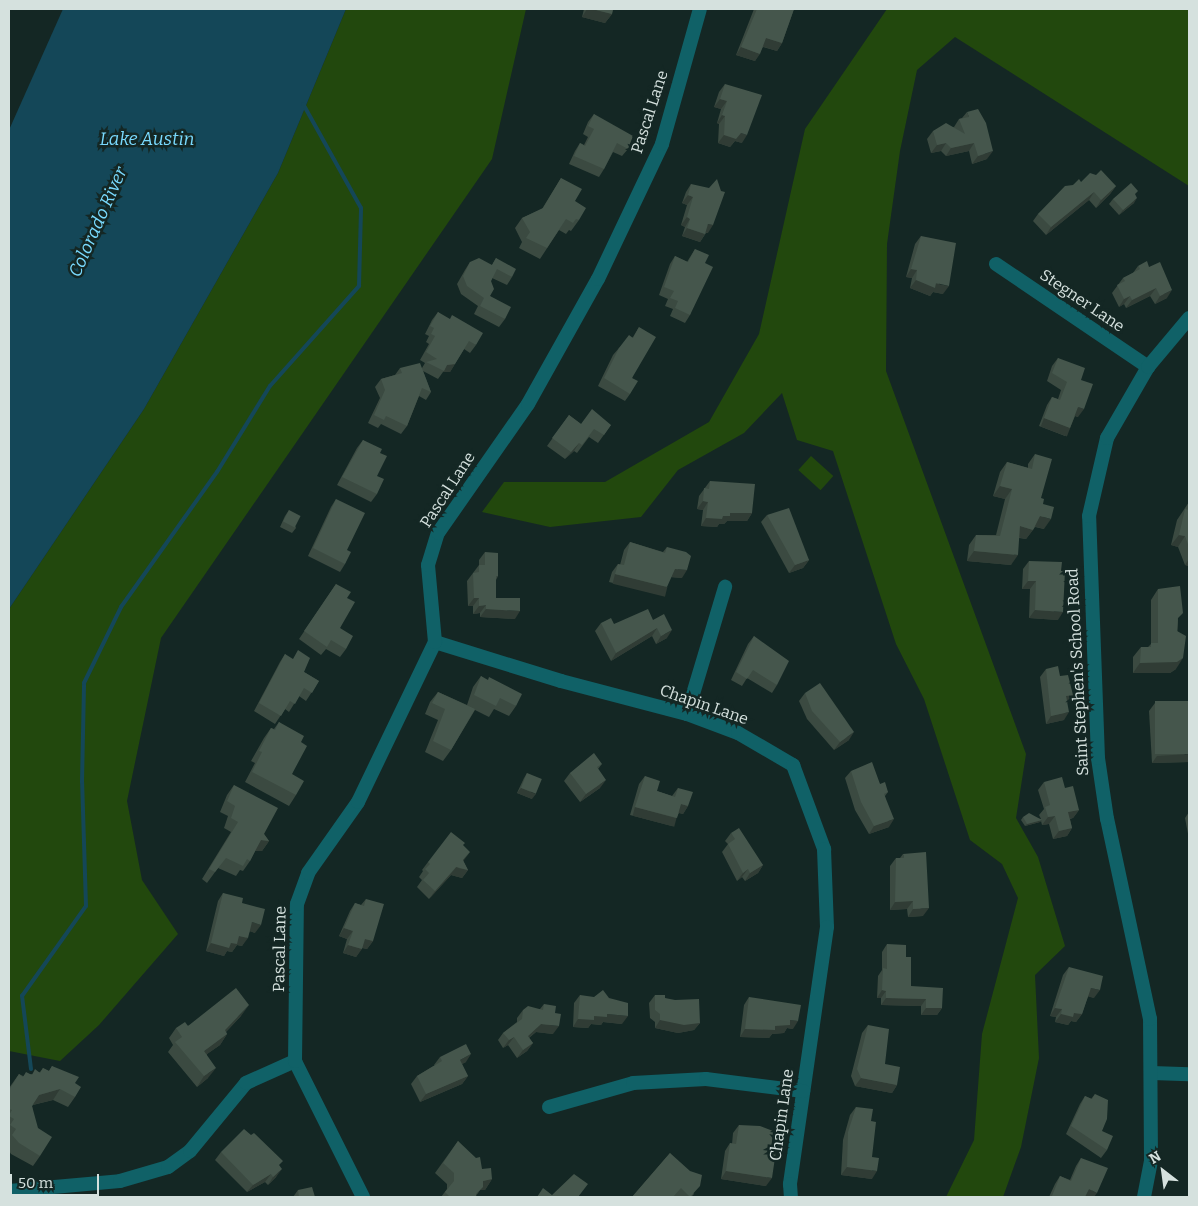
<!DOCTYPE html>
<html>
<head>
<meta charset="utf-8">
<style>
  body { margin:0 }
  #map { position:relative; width:1198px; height:1206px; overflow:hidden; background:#142724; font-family:Bitter,serif }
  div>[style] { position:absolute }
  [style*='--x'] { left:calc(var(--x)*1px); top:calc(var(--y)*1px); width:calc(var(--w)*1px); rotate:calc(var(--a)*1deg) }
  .green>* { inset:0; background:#22480d; transform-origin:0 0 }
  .water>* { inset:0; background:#144758 }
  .stream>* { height:4px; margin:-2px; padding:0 2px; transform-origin:2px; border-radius:2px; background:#144758 }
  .street>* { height:14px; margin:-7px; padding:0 7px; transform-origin:7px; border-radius:7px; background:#106167 }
  .wall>* { inset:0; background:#3b4a41 }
  .shaded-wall>* { inset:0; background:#303c35; transform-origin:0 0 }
  .building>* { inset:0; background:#45564c; transform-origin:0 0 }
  span { translate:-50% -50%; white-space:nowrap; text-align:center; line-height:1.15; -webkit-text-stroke:5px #142724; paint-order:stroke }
  .street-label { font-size:16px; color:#d5e1de }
  .water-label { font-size:18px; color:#79dafe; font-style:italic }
  .frame { position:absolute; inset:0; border:10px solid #d5e1de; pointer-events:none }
  .north { position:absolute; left:1138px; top:1146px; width:50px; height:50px; -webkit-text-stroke:4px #142724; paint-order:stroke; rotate:330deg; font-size:14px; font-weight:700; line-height:20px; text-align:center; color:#d5e1de }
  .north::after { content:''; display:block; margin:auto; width:18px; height:22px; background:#d5e1de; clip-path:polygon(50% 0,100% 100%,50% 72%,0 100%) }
  .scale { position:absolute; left:10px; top:1174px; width:89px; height:22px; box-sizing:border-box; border:2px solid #d5e1de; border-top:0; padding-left:6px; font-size:15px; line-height:18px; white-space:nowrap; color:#d5e1de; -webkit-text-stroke:4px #142724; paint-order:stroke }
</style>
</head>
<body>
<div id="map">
  <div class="green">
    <i style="clip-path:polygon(346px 9px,526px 9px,492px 159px,161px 638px,127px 801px,142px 880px,178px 934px,99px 1025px,60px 1061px,9px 1051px,9px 609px,144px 409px,278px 173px)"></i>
    <i style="clip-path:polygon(887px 9px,1189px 9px,1189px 186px,955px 37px,917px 70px,900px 151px,887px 244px,886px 371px,1026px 754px,1016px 818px,1038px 857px,1065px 946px,1035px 975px,1039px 1058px,1021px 1147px,1003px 1197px,946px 1197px,974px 1140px,982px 1034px,1018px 898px,1002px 864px,970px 840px,924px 699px,896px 644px,833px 451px,797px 440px,782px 393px,744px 433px,678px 470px,641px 517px,550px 527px,482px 512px,504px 482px,605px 482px,709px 422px,759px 334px,805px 129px)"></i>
    <i style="left:811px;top:456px;width:30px;height:19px;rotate:42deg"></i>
  </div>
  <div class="water">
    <i style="clip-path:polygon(63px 9px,346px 9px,278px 173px,144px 409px,9px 609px,9px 130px)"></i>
  </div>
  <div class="stream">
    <i style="--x:31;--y:1069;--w:74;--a:-97"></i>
    <i style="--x:22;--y:996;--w:110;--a:-54.6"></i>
    <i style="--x:86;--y:906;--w:124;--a:-91.8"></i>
    <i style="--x:82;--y:782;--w:99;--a:-88.8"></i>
    <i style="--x:84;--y:683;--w:85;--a:-64"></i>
    <i style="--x:121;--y:607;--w:166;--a:-54.6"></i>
    <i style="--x:217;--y:472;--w:101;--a:-58.4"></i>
    <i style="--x:270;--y:386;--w:134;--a:-48.3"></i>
    <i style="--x:359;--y:286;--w:78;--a:-88.5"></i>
    <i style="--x:361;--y:208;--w:119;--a:-119.1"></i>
  </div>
  <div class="street">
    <i style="--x:996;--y:264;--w:184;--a:34.1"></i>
    <i style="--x:435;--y:642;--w:132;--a:17.2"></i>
    <i style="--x:561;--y:681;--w:130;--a:14.7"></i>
    <i style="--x:687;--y:714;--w:54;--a:20.4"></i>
    <i style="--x:738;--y:733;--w:64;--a:30.2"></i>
    <i style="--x:793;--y:765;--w:90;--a:69.7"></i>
    <i style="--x:824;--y:849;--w:78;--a:87.8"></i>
    <i style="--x:827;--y:927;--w:260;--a:98.2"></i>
    <i style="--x:790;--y:1184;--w:13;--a:86"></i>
    <i style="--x:687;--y:714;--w:133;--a:-73.3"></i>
    <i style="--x:1152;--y:1073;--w:37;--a:2"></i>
    <i style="--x:549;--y:1107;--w:87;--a:-15.9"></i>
    <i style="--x:633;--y:1083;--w:73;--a:-3.1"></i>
    <i style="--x:706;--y:1079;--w:98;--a:7.1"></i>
    <i style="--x:9;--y:1191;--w:111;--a:-5.1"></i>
    <i style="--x:120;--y:1181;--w:50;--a:-16.3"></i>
    <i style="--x:168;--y:1167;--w:27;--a:-36"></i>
    <i style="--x:190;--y:1151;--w:88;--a:-50.5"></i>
    <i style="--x:246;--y:1083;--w:54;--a:-24.2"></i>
    <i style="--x:363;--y:1197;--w:152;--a:-116.6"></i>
    <i style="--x:295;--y:1061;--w:157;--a:-89.3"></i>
    <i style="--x:297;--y:904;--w:33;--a:-70"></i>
    <i style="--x:308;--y:873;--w:87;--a:-54.8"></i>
    <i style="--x:358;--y:802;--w:178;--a:-64.3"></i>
    <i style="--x:435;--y:642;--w:77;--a:-95.2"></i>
    <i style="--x:428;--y:565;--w:34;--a:-73"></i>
    <i style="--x:438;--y:533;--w:157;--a:-55.1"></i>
    <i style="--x:528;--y:404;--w:143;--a:-60.8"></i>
    <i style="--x:598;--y:279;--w:149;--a:-64.6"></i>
    <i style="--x:662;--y:144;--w:140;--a:-74.3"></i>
    <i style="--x:1144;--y:1197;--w:38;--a:-79"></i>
    <i style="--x:1151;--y:1160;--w:141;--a:-90.4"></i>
    <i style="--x:1150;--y:1019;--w:205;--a:-102.1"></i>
    <i style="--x:1107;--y:819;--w:62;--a:-98.4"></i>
    <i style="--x:1098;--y:758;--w:242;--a:-92.1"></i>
    <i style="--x:1089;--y:516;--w:80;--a:-77"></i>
    <i style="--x:1107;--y:438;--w:82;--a:-60"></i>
    <i style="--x:1148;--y:367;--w:64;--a:-50.1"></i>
  </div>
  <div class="wall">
    <i style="clip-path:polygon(584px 9px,613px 9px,612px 14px,605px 23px,582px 17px)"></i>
    <i style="clip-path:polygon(754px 9px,794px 9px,782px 43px,777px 51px,763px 47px,755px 61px,736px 55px)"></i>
    <i style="clip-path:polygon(725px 84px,742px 143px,735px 141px,730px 147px,718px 143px,719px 124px,717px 123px,721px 109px,714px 107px,719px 92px)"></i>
    <i style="clip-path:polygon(967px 112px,987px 159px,972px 164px,969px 151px,946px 156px,941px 151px,931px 153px,927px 139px,933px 131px,954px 127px,959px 119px,962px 118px)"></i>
    <i style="clip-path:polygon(594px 114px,628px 149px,622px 156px,613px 152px,604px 169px,599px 177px,569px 164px,575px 151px,580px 143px,584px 145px,588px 137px,583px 134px,588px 122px)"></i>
    <i style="clip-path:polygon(561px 178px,575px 201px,579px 220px,571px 231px,569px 230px,566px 234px,559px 230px,540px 259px,519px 248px,522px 242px,515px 228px,522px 218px,542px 209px)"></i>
    <i style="clip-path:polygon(1081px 182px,1116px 186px,1110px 194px,1096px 208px,1089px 200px,1046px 235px,1033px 221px,1038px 214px,1073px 185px)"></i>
    <i style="clip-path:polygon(691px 184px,708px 233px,706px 233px,700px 242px,682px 236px,685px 227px,681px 225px,687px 205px,682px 203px,686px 192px)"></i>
    <i style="clip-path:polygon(1135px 195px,1134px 203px,1119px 215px,1109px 204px,1113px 199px)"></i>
    <i style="clip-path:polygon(921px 236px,943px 294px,933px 292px,930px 296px,910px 288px,912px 278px,906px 277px,915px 244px)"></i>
    <i style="clip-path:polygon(695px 249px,705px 263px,690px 315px,685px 323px,670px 316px,673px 309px,665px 306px,668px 299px,659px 295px,670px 264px,675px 256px,687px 262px)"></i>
    <i style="clip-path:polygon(496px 258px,512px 277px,507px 285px,492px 278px,491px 281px,490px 296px,505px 319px,499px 327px,474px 314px,478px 306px,461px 294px,457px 284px,465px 270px,470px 262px,492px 265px)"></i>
    <i style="clip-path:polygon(1138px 266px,1167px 298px,1155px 304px,1150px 296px,1126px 308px,1124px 304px,1119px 307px,1112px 293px,1123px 278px,1133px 273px)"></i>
    <i style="clip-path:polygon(438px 312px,476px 345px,470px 353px,464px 349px,450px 372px,443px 372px,438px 379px,423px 371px,431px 392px,426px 400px,419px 396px,407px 426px,401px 434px,381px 424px,378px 428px,368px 423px,380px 398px,375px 387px,381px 379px,395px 375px,400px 368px,422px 368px,425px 363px,420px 360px,429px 344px,426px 342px,429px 336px,425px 334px,432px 320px)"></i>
    <i style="clip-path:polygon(639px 327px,630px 394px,625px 401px,598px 386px,613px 355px,619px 348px,633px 337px)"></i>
    <i style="clip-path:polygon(1058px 358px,1081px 380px,1078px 417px,1075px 416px,1070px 428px,1065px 436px,1039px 426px,1047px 405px,1052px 397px,1058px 399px,1061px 390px,1047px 381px,1052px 366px)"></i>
    <i style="clip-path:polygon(569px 415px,581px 424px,611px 425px,598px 443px,589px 437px,577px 453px,574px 451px,565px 459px,547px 446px)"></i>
    <i style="clip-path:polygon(363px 440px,380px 453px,377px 476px,377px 494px,371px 502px,337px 485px,357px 448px)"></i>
    <i style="clip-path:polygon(1035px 454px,1041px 498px,1043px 504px,1044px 529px,1035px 527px,1026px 539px,1019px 538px,1011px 565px,967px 561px,969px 545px,976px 535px,996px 535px,1005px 499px,993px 496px,1000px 472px,1007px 462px,1028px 468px,1028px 464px)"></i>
    <i style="clip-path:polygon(710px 481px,752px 513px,747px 521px,727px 521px,724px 524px,719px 524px,717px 527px,701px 526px,703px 510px,697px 509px,699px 496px)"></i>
    <i style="clip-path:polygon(336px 499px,347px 550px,345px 564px,340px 572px,308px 556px,331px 507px)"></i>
    <i style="clip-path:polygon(1189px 502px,1189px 566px,1185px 565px,1178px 547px,1171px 545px,1177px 520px)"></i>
    <i style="clip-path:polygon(289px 510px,296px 528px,292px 533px,280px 527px,285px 516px)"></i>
    <i style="clip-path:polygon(767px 515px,809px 560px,803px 568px,789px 573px,761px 522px)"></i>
    <i style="clip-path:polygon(630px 542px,663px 552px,667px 547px,682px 578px,671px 577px,661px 595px,609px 582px,612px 572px,618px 564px,620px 565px,624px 550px)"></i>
    <i style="clip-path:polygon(485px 552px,498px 576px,496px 580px,496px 598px,515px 619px,480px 617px,480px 613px,473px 614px,473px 606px,468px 606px,467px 581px,479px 565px,479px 560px)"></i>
    <i style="clip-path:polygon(1029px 561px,1058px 620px,1029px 618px,1030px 589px,1022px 589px,1023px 569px)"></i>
    <i style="clip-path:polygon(336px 584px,347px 598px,340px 628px,346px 649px,340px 657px,326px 649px,321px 655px,299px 639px)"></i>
    <i style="clip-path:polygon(1158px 589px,1178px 620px,1176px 669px,1170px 673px,1133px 673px,1133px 657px,1141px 647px,1148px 647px,1151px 644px,1151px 600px)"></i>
    <i style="clip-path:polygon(653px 620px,667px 638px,656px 644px,652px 636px,611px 661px,595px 631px,601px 623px,614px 624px)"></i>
    <i style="clip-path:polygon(754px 636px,777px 685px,772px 693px,747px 678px,742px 686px,731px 680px,748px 644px)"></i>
    <i style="clip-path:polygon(285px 654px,304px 672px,319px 681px,306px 701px,299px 696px,289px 712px,285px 709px,275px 724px,254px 711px,280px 662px)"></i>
    <i style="clip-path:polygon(1046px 669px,1073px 695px,1067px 703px,1064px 720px,1046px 724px,1040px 677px)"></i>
    <i style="clip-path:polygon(481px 676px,516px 706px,509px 716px,494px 709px,489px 717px,475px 710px,451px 750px,443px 761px,425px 752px,438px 720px,425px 714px,430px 702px,438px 692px,467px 705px,473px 687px)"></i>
    <i style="clip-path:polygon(805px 693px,849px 740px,834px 750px,807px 719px,799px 701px)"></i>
    <i style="clip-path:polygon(1155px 703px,1189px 762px,1152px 763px,1149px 711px)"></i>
    <i style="clip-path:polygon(279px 722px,301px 742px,292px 774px,296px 795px,289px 806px,245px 782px,255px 763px,251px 761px,264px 738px,271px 728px,274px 729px)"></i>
    <i style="clip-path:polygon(602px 764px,598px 769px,600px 788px,580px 802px,564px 781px,570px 773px)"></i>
    <i style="clip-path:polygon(851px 771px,880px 784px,888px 792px,885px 796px,889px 827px,869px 834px,855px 810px,845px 778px)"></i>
    <i style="clip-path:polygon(527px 773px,532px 799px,517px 793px,524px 778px)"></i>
    <i style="clip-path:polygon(645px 776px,657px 791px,672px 796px,678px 788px,688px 806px,683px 814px,679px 813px,672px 826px,630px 815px,639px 784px)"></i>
    <i style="clip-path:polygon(1044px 782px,1079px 810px,1073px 818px,1070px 819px,1072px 828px,1067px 836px,1053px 839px,1049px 824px,1042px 825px,1041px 821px,1040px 822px,1025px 826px,1021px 820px,1023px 817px,1041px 819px,1039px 815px,1044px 809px,1038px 790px)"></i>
    <i style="clip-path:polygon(234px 785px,264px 834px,269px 841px,262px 851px,255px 851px,250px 861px,243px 871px,240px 870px,236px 876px,218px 868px,207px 883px,202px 879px,231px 832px,224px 828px,228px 816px,220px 812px,227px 795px)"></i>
    <i style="clip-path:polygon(1189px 812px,1189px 839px,1185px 818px)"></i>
    <i style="clip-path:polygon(731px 833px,763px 865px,758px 873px,745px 881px,742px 877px,737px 881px,722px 852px,728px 844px,725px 841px)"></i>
    <i style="clip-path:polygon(464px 846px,463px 861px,468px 870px,462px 878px,451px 875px,429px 899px,417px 887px,422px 880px,419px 877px,423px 871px,422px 870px,428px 862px)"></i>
    <i style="clip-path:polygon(903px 854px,923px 916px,908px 917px,907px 909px,890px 910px,890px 866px,896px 858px,900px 858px)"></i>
    <i style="clip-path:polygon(223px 893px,242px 903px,255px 933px,250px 931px,242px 946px,237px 945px,232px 952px,227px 951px,224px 956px,206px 951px,218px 901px)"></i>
    <i style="clip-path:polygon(366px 899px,373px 941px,367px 949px,362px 948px,356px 957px,343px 953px,347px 939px,339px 936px,350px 911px,355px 903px,361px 905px)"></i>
    <i style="clip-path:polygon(887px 944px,906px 957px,911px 986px,942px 1008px,937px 1015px,921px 1015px,921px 1006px,881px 1005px,881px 998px,877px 998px,878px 976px,882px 970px,882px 952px)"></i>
    <i style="clip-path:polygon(1069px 967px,1094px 998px,1088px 996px,1082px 1014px,1076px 1022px,1071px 1021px,1068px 1025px,1055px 1022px,1056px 1017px,1050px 1016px,1063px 975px)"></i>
    <i style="clip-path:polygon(580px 995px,622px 1024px,603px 1022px,601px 1025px,591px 1024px,588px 1028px,573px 1027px,574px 1003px)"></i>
    <i style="clip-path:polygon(655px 995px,665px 998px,700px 1023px,694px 1030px,678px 1033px,655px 1028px,655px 1022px,650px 1018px,649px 1003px)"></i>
    <i style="clip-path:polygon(749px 997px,793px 1029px,787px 1028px,784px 1033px,772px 1034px,769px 1038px,740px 1037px,744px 1005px)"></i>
    <i style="clip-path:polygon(544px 1004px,553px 1034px,536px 1032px,529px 1038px,533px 1043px,527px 1051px,517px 1058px,508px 1045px,503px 1048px,498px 1040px,503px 1033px,517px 1022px,517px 1018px,523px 1010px,540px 1009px)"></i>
    <i style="clip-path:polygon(241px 1016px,226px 1032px,227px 1034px,220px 1045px,207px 1054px,208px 1078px,197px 1087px,168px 1052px,173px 1045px,169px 1038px,176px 1028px)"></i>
    <i style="clip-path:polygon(868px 1025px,885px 1064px,897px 1085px,892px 1093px,855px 1086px,851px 1076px,862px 1033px)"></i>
    <i style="clip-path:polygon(440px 1057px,466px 1062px,462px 1064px,468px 1076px,462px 1084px,420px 1102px,411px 1084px,417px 1076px,435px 1065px,434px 1065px)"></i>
    <i style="clip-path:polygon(52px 1066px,75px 1083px,75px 1097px,68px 1107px,53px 1100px,33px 1105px,32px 1106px,40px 1156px,33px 1166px,11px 1154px,9px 1151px,9px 1088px,19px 1074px,23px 1076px,40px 1072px,43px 1068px,49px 1071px)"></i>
    <i style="clip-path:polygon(1095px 1094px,1102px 1131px,1107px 1150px,1101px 1158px,1066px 1134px,1080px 1104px,1085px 1096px,1091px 1099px)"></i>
    <i style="clip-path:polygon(856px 1107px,872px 1157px,872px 1179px,841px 1175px,843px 1140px,850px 1115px)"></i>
    <i style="clip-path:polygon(739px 1125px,771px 1151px,766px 1186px,721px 1179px,725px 1151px,730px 1143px,732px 1144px,733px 1133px)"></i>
    <i style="clip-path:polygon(458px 1141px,482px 1169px,492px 1179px,485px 1190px,480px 1190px,476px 1196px,476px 1197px,441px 1197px,447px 1189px,447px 1184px,435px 1173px)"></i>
    <i style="clip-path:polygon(221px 1152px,280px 1166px,276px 1177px,268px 1185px,265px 1182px,247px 1192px,215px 1160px)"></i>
    <i style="clip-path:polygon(670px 1153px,694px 1194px,691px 1197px,677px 1197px,675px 1196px,675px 1197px,632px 1197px)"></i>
    <i style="clip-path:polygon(1081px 1158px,1094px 1197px,1049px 1197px,1055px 1184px,1060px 1176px,1070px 1180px,1076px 1166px)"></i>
    <i style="clip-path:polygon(298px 1190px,315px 1197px,293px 1197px)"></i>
  </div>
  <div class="shaded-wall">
    <i style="clip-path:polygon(587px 9px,592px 9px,612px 14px,605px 23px,582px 17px)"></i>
    <i style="clip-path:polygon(766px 38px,782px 43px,777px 51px,761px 46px)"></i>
    <i style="clip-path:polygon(741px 47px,760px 54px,755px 61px,736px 55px)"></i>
    <i style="clip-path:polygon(720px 99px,727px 101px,721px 109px,714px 107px)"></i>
    <i style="clip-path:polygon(722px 115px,725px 116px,719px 124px,717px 123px)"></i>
    <i style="clip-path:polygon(741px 133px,747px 135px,742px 143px,735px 141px,730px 147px,718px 143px,724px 135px)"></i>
    <i style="clip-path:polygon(946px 143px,941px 151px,931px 153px,937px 145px)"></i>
    <i style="clip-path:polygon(974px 143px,969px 151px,946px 156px,951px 148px)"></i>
    <i style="clip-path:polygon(993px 151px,987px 159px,972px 164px,978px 156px)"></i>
    <i style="clip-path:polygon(1116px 186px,1110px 194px,1096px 208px,1101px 200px)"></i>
    <i style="clip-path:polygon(1094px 192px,1089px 200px,1046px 235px,1051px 227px)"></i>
    <i style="clip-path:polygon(688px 195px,693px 197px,687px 205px,682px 203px)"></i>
    <i style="clip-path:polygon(1137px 198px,1134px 203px,1119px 215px,1123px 210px)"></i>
    <i style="clip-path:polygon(687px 217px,690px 219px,685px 227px,681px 225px)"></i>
    <i style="clip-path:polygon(708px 224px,713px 225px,708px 233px,702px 232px)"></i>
    <i style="clip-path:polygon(687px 228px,705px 234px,700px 242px,682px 236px)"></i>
    <i style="clip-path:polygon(911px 269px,917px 270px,912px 278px,906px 277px)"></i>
    <i style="clip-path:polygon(916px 280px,949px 286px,943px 294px,933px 292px,930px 296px,910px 288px)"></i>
    <i style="clip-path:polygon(1156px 288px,1150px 296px,1126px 308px,1132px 300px)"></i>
    <i style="clip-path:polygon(1172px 290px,1167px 298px,1155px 304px,1160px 296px)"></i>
    <i style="clip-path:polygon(1130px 296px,1124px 304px,1119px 307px,1124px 299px)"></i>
    <i style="clip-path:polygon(455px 364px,450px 372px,443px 372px,447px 365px)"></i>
    <i style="clip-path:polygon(1078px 407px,1084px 409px,1078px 417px,1072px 415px)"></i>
    <i style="left:1044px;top:418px;width:28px;height:9px;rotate:21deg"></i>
    <i style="clip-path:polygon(579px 443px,574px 451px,565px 459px,571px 452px)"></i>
    <i style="clip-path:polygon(1000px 486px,1012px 489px,1005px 499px,993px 496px)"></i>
    <i style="clip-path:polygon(703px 501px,708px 502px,703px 510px,697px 509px)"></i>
    <i style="clip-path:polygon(730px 513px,752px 513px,747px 521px,727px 521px,724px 524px,719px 524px,717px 527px,701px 526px,706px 518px,723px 516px)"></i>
    <i style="clip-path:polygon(1040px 516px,1051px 519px,1044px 529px,1033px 526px)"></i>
    <i style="clip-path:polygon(1020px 526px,1033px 530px,1026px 539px,1013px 536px)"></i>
    <i style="clip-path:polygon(1179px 535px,1185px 536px,1178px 547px,1171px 545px)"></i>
    <i style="clip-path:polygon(974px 551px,1018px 555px,1011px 565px,967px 561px)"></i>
    <i style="clip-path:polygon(1189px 559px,1189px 566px,1185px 565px)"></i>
    <i style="clip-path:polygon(809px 560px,803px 568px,789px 573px,795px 565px)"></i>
    <i style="clip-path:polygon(675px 569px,687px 570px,682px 578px,669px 577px)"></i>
    <i style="left:615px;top:574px;width:54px;height:10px;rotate:14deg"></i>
    <i style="clip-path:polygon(1028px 581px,1036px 581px,1030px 589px,1022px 589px)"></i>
    <i style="clip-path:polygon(474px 598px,479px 598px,473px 606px,468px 606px)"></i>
    <i style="clip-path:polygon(486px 605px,480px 613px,473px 614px,479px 606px)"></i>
    <i style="clip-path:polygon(486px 609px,520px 611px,515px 619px,480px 617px)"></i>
    <i style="clip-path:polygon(1035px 610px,1063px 612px,1058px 620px,1029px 618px)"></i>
    <i style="clip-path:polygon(657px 628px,652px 636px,611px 661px,616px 653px)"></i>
    <i style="clip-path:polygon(672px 630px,667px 638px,656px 644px,661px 636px)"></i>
    <i style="clip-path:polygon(1183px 658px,1176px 669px,1170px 673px,1133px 673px,1140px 663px)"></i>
    <i style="clip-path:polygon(1073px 695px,1067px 703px,1066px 696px)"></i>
    <i style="clip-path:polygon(1069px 712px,1064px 720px,1046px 724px,1051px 716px)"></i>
    <i style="clip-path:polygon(854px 732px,849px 740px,834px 750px,840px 742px)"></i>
    <i style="clip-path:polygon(1189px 754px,1189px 762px,1152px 763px,1157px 756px)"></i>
    <i style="clip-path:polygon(606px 780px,600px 788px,580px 802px,586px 794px)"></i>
    <i style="clip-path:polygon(521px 788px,536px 794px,532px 799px,517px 793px)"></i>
    <i style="clip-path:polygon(681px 804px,688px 806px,683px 814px,676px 812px)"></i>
    <i style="left:635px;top:807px;width:43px;height:9px;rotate:15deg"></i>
    <i style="clip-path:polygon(1079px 810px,1073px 818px,1063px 820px,1068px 812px)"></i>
    <i style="clip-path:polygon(1055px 816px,1049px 824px,1042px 825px,1048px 817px)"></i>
    <i style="clip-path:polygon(894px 819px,889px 827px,869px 834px,874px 826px)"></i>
    <i style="clip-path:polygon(1042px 820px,1040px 822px,1025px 826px,1027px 824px)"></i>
    <i style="clip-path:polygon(1072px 828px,1067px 836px,1053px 839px,1059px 831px)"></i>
    <i style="clip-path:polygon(261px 840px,269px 841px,262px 851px,254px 851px)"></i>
    <i style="clip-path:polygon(470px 852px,458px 868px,468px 870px,462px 878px,451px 875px,429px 899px,435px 891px)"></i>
    <i style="clip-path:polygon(763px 865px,758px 873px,745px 881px,750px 873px)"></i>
    <i style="clip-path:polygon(748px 869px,742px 877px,737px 881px,743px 873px)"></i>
    <i style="clip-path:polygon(913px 901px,907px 909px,890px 910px,895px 902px)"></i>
    <i style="clip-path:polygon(929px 908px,923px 916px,908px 917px,913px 909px)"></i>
    <i style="clip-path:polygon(252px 922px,261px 925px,255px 933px,246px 930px)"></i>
    <i style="clip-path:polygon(344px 928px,353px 931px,347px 939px,339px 936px)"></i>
    <i style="clip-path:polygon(239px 936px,248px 938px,242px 946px,237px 945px,232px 952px,227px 951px,224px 956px,206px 951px,211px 943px,231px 943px)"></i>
    <i style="clip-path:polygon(365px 939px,373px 941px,367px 949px,359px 947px)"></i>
    <i style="clip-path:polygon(348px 945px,362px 949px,356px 957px,343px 953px)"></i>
    <i style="clip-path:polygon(1091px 988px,1100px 990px,1094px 998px,1086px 996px)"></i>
    <i style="clip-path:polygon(882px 990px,886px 991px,881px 998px,877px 998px)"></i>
    <i style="clip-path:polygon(886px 998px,926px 999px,921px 1006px,881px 1005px)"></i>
    <i style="clip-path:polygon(249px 1005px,241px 1016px,217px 1041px,225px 1030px)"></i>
    <i style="clip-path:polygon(926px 1008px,942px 1008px,937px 1015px,921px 1015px)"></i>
    <i style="clip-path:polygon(1055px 1008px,1062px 1009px,1056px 1017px,1050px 1016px)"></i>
    <i style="clip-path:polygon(1074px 1013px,1082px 1014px,1076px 1022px,1071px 1021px,1068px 1025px,1055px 1022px,1061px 1014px)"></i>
    <i style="clip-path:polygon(607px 1014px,628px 1016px,622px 1024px,603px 1022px,601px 1025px,591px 1024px,588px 1028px,573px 1027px,578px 1019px)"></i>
    <i style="clip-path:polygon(660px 1020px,700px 1023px,694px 1030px,678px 1033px,655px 1028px)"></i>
    <i style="clip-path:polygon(790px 1020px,798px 1021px,793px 1029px,787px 1028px,784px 1033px,772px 1034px,769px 1038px,740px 1037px,745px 1029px,775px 1026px)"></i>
    <i style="clip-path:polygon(541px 1024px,559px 1026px,553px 1034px,536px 1032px,522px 1043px,528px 1036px)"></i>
    <i style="clip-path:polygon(227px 1034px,220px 1045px,197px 1061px,204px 1051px)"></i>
    <i style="clip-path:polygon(514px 1037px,508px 1045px,503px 1048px,509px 1040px)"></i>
    <i style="clip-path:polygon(533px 1043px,527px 1051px,517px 1058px,523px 1050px)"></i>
    <i style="clip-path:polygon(471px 1054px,466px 1062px,454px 1068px,460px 1060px)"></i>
    <i style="clip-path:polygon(216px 1068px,208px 1078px,197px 1087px,204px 1076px)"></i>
    <i style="clip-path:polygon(468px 1076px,462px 1084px,420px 1102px,426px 1094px)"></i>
    <i style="clip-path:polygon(861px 1078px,897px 1085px,892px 1093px,855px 1086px)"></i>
    <i style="clip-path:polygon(60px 1089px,53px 1100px,32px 1105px,39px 1095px)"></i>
    <i style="clip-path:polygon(847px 1167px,877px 1171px,872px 1179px,841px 1175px)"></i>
    <i style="clip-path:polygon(282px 1169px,276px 1177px,268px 1185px,273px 1177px)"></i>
    <i style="clip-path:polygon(726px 1171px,772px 1178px,766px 1186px,721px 1179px)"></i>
    <i style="clip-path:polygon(271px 1174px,265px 1182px,247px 1192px,253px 1185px)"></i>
    <i style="clip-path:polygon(492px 1179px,485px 1190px,480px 1190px,475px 1197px,483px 1181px)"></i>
    <i style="clip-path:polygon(1089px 1189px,1097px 1193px,1094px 1197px,1084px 1197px)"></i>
  </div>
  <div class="building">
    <i style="clip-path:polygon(592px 9px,613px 9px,612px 14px)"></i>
    <i style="clip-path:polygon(757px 9px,794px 9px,782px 43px,766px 38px,760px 54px,741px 47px)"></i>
    <i style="clip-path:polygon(725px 84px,762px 95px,747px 135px,741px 133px,736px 139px,724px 135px,725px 116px,722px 115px,727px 101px,720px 99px)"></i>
    <i style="clip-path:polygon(978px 109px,986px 123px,993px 151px,978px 156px,974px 143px,951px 148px,946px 143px,937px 145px,933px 131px,946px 123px,965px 134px,959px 119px,969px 117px,967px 112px)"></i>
    <i style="clip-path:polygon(594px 114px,633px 136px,628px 149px,617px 143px,604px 169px,574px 156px,580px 143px,585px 146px,594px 129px,588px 126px)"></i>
    <i style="clip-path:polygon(1101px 170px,1116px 186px,1101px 200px,1094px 192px,1051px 227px,1038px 214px,1065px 186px,1073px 185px,1079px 179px,1081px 182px,1090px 173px,1096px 175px)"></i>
    <i style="clip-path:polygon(561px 178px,582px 189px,575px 201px,586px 208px,579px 220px,576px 219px,573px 223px,566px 219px,547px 248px,526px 238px,530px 232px,522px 218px,543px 208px)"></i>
    <i style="clip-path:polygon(717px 179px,721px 191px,725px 192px,713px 225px,708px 224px,705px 234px,687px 228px,690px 219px,687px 217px,693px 197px,688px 195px,691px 184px,709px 188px)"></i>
    <i style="clip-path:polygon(1131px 183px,1138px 191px,1135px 194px,1137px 198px,1123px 210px,1113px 199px)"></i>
    <i style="clip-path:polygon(921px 236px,956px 243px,949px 286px,936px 283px,935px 288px,916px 280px,917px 270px,911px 269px)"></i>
    <i style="clip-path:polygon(695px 249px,709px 255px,705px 263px,713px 267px,690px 315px,675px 308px,678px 301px,670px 298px,674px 291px,664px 287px,675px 256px,688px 262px)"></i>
    <i style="clip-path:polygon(479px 258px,492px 265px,496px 258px,516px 269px,512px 277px,497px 269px,491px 281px,494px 289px,490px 296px,511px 307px,505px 319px,480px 306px,484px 298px,467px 286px,463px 276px,470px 262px)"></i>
    <i style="clip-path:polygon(1147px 261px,1149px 267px,1160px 262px,1172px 290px,1160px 296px,1156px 288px,1132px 300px,1130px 296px,1124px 299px,1117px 285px,1125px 281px,1123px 278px,1140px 269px,1138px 266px)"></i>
    <i style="clip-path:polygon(438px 312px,450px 319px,452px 315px,483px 333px,476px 345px,469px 341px,455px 364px,447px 365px,444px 371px,426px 362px,437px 359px,426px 352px,435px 336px,431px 334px,434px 328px,430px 326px)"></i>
    <i style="clip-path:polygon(639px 327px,656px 337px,632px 378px,638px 381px,630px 394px,604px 378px,619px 348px,629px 335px,633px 338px)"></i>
    <i style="clip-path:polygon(1058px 358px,1085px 368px,1081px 380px,1093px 384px,1084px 409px,1078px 407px,1070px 428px,1044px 418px,1052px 397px,1060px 400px,1067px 382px,1052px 373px)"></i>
    <i style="clip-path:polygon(420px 363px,431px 392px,422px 388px,407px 426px,386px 416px,384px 420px,374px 415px,385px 390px,381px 379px,402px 373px,400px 368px)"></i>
    <i style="clip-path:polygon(592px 409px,611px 425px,604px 435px,594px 429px,582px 445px,579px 443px,571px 452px,552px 438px,569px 415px,581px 424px)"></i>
    <i style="clip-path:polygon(363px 440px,382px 449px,380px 453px,387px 456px,377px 476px,384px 479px,377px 494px,342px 477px)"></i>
    <i style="clip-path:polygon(1035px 454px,1052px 459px,1041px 498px,1044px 499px,1043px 504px,1054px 507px,1051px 519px,1040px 516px,1033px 530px,1020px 526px,1018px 555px,974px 551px,976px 535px,1000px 536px,1012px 489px,1000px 486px,1007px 462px,1032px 469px)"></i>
    <i style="clip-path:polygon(710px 481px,755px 484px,752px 513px,730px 513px,730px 516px,723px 516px,722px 519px,706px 518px,708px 502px,703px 501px,704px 488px,709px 489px)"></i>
    <i style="clip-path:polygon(336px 499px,365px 513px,347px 550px,351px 552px,345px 564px,313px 548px)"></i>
    <i style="clip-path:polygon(789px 508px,809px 560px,795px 565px,767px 515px)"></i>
    <i style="clip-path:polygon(1185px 509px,1189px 510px,1189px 547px,1185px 536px,1179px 535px)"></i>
    <i style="left:289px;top:510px;width:13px;height:13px;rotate:27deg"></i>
    <i style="clip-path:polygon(630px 542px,665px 553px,667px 547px,686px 552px,691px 556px,687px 570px,675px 569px,667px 587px,615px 574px,618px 564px,624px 565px)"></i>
    <i style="clip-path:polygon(485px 552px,498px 553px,498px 576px,496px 576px,496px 598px,520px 598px,520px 611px,486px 609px,486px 605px,479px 606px,479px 598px,474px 598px,473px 573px,479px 572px,479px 565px,485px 565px)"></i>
    <i style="clip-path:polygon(1029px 561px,1062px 562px,1061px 571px,1065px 571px,1063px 612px,1035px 610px,1036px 581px,1028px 581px)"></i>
    <i style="clip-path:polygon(336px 584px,351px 592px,347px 598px,355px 602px,340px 628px,353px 636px,346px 649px,331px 640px,327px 647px,304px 631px)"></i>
    <i style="clip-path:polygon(1180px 586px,1183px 613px,1178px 618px,1177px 631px,1186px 636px,1183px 658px,1177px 662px,1140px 663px,1141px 647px,1151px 647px,1151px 643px,1158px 643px,1158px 589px)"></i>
    <i style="clip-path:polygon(648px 609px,653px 620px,664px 614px,672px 630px,661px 636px,657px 628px,616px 653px,601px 623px,611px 618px,614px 624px)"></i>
    <i style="clip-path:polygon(754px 636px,789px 661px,777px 685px,753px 670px,747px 679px,736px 672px)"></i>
    <i style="clip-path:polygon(298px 650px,310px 658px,304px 672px,319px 681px,312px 693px,304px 688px,295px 704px,290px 701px,281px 716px,259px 703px,285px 654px,293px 659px)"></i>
    <i style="clip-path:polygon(1058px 666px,1060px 676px,1068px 675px,1073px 695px,1066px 696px,1069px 712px,1051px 716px,1046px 669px)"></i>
    <i style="clip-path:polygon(481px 676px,488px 680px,489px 677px,522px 694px,516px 706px,500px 698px,496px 706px,474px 695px)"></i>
    <i style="clip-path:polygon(820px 683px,854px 732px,840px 742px,812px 711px,805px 693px)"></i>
    <i style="clip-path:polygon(438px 692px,475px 709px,451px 750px,433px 741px,445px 709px,432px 703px)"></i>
    <i style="left:1189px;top:701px;width:53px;height:34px;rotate:90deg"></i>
    <i style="clip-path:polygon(279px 722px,304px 736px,301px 742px,307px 746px,292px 774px,304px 781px,296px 795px,252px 772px,262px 752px,259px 751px,271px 728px,275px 730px)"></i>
    <i style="clip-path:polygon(594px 753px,602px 764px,597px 767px,606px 780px,586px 794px,570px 773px)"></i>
    <i style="clip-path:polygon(872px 762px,880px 784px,885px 782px,888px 792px,884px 794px,894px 819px,874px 826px,861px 802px,851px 771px)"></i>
    <i style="left:527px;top:773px;width:16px;height:16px;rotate:22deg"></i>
    <i style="clip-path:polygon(645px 776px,660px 781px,657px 791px,675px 797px,678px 788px,693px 792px,688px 806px,681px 804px,677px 818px,635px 807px)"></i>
    <i style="clip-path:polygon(1062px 777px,1065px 788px,1073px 786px,1079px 810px,1068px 812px,1072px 828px,1059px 831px,1055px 816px,1048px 817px,1045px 807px,1050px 805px,1044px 782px)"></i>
    <i style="clip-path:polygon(234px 785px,278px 808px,264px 834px,269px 841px,261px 840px,250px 861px,247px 859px,243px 866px,226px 858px,215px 872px,209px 869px,238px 822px,231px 818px,235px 806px,227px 801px)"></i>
    <i style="clip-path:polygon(1029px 813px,1042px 820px,1027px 824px,1023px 817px)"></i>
    <i style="clip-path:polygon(739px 828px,763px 865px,750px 873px,748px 869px,743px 873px,728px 844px,735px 839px,731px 833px)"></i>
    <i style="clip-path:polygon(451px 832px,465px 843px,463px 845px,470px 852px,463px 860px,468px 870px,456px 867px,435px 891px,423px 880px,429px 873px,425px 869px,430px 864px,428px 862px)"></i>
    <i style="clip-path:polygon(926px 852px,929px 908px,913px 909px,913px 901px,895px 902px,896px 858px,904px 858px,903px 854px)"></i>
    <i style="clip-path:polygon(223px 893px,243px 898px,242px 903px,265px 909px,261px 925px,252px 922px,248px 938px,239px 936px,237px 944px,231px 943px,229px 948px,211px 943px)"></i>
    <i style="clip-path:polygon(366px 899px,384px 904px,373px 941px,365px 939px,362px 949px,348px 945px,353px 931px,344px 928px,355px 903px,364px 906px)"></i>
    <i style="clip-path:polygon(887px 944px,906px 945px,906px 957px,911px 957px,911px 986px,943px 988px,942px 1008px,926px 1008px,926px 999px,886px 998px,886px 991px,882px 990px,883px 968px,887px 969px)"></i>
    <i style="clip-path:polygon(1069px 967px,1103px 976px,1100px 990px,1091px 988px,1082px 1014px,1074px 1013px,1073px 1017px,1061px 1014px,1062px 1009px,1055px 1008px)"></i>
    <i style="clip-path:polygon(236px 988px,249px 1005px,225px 1030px,227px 1034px,204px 1051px,216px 1068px,204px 1076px,175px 1042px,182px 1037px,176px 1028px,185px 1022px,188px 1026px)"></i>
    <i style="clip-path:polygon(603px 990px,609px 998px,628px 1003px,628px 1016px,607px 1014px,607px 1017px,594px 1016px,594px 1020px,578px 1019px,580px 995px,594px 997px)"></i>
    <i style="clip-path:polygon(655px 995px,665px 995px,665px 998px,675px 1000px,699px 999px,700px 1023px,684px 1025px,660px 1020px,660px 1014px,655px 1010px)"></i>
    <i style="clip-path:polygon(749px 997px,801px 1005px,798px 1021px,790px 1020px,790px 1025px,775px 1026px,775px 1030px,745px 1029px)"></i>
    <i style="clip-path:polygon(544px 1004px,556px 1006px,555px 1013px,561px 1014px,559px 1026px,541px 1024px,528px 1036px,533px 1043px,523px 1050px,514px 1037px,509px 1040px,503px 1033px,522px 1019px,523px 1010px,528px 1006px,543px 1010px)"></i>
    <i style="clip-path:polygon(868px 1025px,889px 1029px,885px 1064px,900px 1067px,897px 1085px,861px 1078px,857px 1069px)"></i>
    <i style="clip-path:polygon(466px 1044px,471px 1054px,460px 1060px,468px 1076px,426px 1094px,417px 1076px,442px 1061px,440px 1057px)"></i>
    <i style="clip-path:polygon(52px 1066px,79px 1077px,75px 1083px,81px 1087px,75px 1097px,60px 1089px,39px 1095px,32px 1106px,38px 1128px,52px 1137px,40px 1156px,19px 1143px,12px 1135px,16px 1129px,10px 1125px,14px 1119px,9px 1116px,9px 1115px,12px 1110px,9px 1109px,9px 1090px,19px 1074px,23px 1077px,26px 1072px,32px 1075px,35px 1069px,40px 1073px,43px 1068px,49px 1071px)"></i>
    <i style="clip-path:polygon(1095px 1094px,1108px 1100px,1107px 1119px,1102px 1131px,1113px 1136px,1107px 1150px,1071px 1126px,1085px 1096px,1092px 1099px)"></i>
    <i style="clip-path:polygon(856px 1107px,873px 1109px,871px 1121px,876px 1122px,872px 1157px,879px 1158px,877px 1171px,847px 1167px,848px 1132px)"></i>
    <i style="clip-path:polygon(739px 1125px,760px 1126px,773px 1131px,771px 1151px,776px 1151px,772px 1178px,726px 1171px,730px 1143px,736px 1144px)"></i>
    <i style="clip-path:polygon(244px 1129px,251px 1135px,254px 1133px,283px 1161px,279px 1165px,282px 1169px,273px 1177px,271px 1174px,253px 1185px,221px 1152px)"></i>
    <i style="clip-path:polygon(458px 1141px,476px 1158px,480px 1157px,482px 1169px,491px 1168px,492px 1179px,483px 1181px,483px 1187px,476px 1194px,476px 1197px,450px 1197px,445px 1192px,454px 1181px,454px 1173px,443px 1163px)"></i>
    <i style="clip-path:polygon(670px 1153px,690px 1171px,702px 1175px,700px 1186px,690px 1197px,681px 1188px,673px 1197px,632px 1197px)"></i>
    <i style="clip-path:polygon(1081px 1158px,1108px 1168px,1097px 1193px,1089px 1189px,1085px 1197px,1056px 1197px,1052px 1196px,1060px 1176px,1071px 1181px)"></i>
    <i style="clip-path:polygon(574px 1174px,588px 1184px,578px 1197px,537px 1197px,543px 1188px,552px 1195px)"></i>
    <i style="clip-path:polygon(312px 1187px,315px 1197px,299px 1197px,298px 1190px)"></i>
  </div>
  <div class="street-label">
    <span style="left:650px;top:112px;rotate:-72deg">Pascal Lane</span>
    <span style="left:1082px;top:301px;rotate:34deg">Stegner Lane</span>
    <span style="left:448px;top:490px;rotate:-57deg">Pascal Lane</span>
    <span style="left:1078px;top:672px;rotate:-93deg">Saint Stephen's School Road</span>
    <span style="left:704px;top:705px;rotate:19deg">Chapin Lane</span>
    <span style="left:280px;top:949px;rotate:-89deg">Pascal Lane</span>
    <span style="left:782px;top:1115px;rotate:-82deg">Chapin Lane</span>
  </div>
  <div class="water-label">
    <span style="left:147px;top:139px">Lake Austin</span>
    <span style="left:98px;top:222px;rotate:-66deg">Colorado River</span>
  </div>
  <div class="frame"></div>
  <div class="north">N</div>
  <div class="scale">50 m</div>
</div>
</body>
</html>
